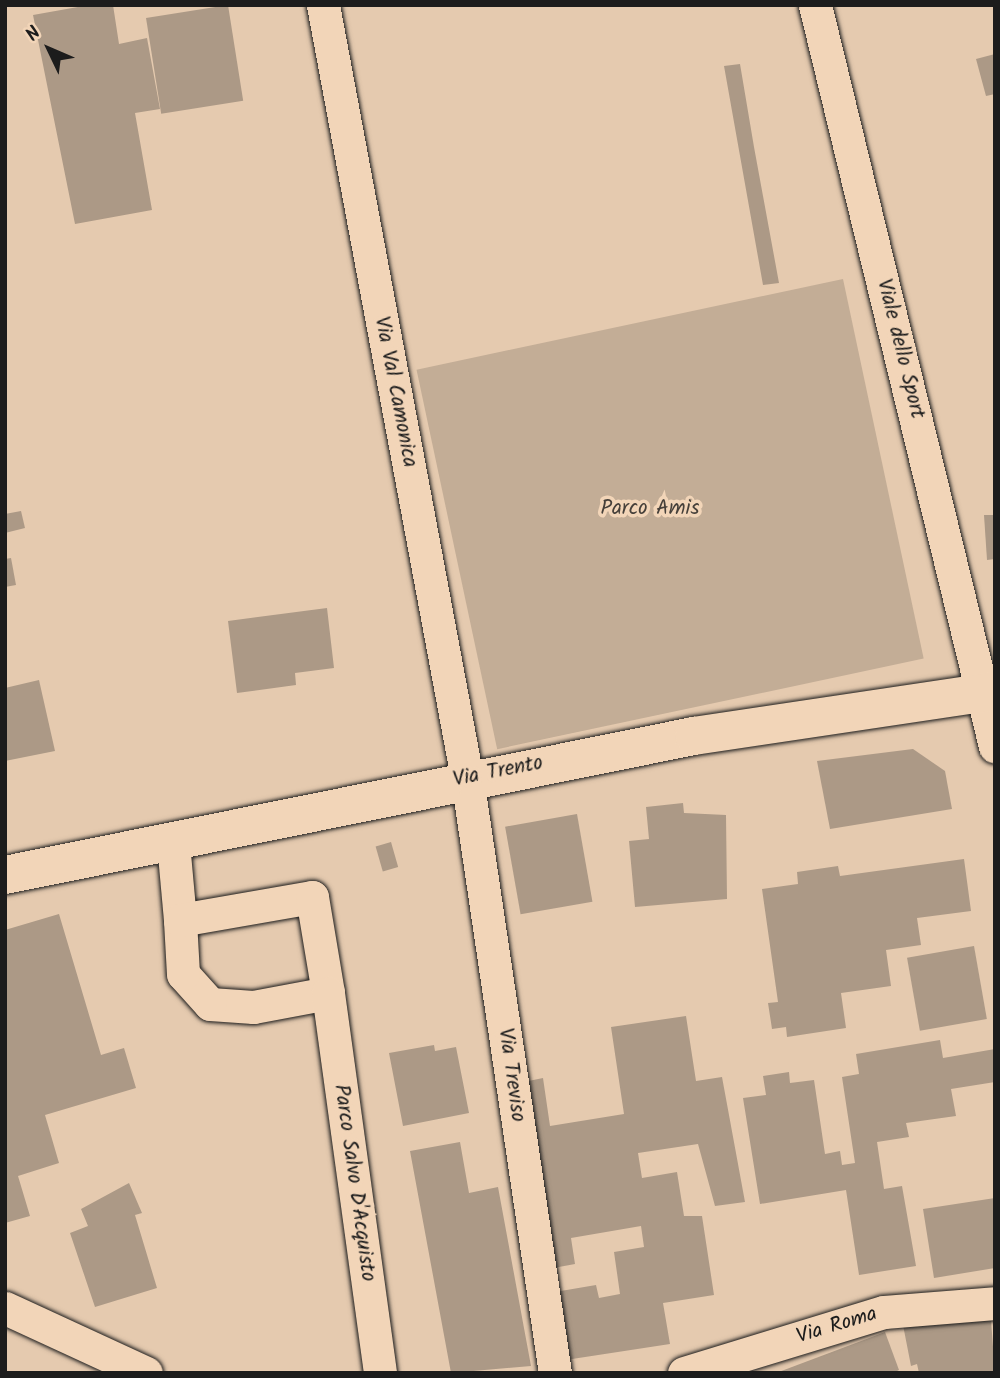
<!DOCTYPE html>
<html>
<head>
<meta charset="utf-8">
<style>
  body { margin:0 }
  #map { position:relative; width:1000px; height:1378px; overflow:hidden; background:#e5caaf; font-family:Kalam,sans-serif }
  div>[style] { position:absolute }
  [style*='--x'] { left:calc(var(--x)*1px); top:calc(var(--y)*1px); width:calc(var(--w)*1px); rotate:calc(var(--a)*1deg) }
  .green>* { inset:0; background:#c3ad96; transform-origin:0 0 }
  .building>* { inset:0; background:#ac9986; transform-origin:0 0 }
  .roads { filter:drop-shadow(0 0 2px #1c1c1c) drop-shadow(0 0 2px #1c1c1c) }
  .street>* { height:33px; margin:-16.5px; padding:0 16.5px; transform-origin:16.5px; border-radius:16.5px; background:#f2d5b8 }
  .secondary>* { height:38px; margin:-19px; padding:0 19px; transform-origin:19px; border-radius:19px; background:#f2d5b8 }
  span { translate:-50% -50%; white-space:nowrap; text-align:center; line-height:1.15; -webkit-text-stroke:7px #f2d5b8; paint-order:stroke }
  .street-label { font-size:21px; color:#1c1c1c }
  .park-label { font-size:21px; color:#46403a }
  .frame { position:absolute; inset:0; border:7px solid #1c1c1c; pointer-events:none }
  .north { position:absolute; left:14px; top:14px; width:70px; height:70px; -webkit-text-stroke:5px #f2d5b8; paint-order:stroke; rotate:314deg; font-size:19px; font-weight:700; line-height:28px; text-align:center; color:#1c1c1c }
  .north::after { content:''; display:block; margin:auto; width:24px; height:32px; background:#1c1c1c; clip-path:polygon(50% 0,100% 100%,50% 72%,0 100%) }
</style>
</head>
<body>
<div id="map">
  <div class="green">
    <i style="left:843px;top:279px;width:388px;height:436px;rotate:78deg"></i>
  </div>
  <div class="building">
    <i style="clip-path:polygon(89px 5px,113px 5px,119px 44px,147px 38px,160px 109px,135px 113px,152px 210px,75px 224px,33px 15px)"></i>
    <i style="left:228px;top:5px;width:97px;height:83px;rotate:81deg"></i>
    <i style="clip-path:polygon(995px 54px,995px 94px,986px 96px,976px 59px)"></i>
    <i style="clip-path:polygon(740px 64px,754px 147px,779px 283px,763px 285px,724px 66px)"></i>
    <i style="clip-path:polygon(21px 511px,25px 528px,5px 533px,5px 514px)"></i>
    <i style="clip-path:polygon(984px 515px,995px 515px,995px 559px,987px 560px)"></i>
    <i style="clip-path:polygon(11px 558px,16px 585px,5px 587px,5px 559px)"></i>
    <i style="clip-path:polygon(327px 608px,334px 668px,295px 673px,296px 685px,237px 693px,228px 621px)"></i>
    <i style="clip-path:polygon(39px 680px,55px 751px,5px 761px,5px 688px)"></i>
    <i style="clip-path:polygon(913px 749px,945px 771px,952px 809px,830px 829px,817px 761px)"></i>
    <i style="clip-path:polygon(683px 803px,684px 813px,726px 815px,727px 899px,635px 907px,629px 841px,649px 839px,646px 807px)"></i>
    <i style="left:577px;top:814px;width:89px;height:73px;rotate:80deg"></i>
    <i style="left:391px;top:842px;width:26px;height:16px;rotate:74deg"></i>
    <i style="clip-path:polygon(964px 859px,971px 911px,917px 918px,921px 945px,886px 950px,891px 986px,841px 993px,846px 1028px,787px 1037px,786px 1027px,772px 1029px,768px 1003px,778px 1002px,762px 889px,798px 884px,797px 872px,838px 866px,840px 876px)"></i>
    <i style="clip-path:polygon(59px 914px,101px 1055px,124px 1048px,136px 1088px,45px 1115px,59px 1163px,18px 1176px,30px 1216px,5px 1223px,5px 930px)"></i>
    <i style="left:974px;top:946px;width:74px;height:68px;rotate:80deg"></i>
    <i style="clip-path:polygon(686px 1016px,696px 1081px,722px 1077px,745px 1202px,715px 1206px,698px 1144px,638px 1153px,642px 1178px,677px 1172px,684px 1216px,702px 1216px,714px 1295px,663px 1303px,670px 1344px,559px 1361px,549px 1293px,596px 1285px,599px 1298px,620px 1294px,614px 1252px,644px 1247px,641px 1226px,571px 1238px,575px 1264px,548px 1269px,519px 1083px,543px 1078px,550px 1126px,624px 1114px,611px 1027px)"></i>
    <i style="clip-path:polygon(940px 1040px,943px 1058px,995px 1049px,995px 1082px,951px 1089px,956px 1116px,906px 1123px,909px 1137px,877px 1142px,884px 1189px,902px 1186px,916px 1266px,859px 1275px,846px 1190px,760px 1204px,743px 1098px,766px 1095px,763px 1076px,789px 1072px,790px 1083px,814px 1080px,825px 1154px,840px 1151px,842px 1165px,855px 1163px,842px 1077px,859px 1074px,856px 1054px)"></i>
    <i style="clip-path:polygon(434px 1045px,435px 1051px,456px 1047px,469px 1113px,403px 1126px,389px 1053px)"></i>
    <i style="clip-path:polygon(460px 1142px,469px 1193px,498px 1187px,531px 1366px,451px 1373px,410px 1151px)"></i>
    <i style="clip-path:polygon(129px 1183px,142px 1213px,135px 1215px,157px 1288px,95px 1307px,70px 1233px,88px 1226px,81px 1209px)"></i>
    <i style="clip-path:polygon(995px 1198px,995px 1268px,934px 1278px,923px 1209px)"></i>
    <i style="clip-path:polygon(990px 1307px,995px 1373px,919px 1373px,917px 1364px,911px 1366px,903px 1325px)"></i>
    <i style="clip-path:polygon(885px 1332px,899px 1370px,893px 1373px,776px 1373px)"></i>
  </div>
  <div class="roads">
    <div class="street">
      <i style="--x:323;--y:5;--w:786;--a:79.45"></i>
      <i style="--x:467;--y:778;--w:601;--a:81.59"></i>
      <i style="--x:815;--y:5;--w:763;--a:76.35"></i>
      <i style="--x:173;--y:843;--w:77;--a:84.8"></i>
      <i style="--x:328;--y:993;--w:76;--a:169.4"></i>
      <i style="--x:253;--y:1007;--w:43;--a:-176"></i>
      <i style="--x:210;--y:1004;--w:40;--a:-132"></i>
      <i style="--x:183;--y:974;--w:54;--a:-93.2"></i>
      <i style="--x:180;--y:920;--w:134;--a:-9.9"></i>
      <i style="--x:312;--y:897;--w:97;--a:80.5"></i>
      <i style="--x:328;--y:993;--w:384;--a:82.2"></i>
      <i style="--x:5;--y:1308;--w:155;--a:24.7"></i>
      <i style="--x:684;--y:1373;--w:209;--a:-17"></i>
      <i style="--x:884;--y:1312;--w:111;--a:-4.6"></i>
    </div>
    <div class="secondary">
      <i style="--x:5;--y:875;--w:703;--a:-11.41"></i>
      <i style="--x:694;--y:736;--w:304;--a:-8.5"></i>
    </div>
  </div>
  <div class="street-label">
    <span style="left:900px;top:349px;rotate:76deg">Viale dello Sport</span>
    <span style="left:395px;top:392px;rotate:79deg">Via Val Camonica</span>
    <span style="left:498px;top:772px;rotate:-11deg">Via Trento</span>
    <span style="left:511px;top:1075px;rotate:82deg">Via Treviso</span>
    <span style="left:354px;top:1183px;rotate:82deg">Parco Salvo D'Acquisto</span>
    <span style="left:837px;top:1326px;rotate:-17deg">Via Roma</span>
  </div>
  <div class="park-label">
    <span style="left:650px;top:509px">Parco Amis</span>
  </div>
  <div class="frame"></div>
  <div class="north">N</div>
</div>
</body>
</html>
